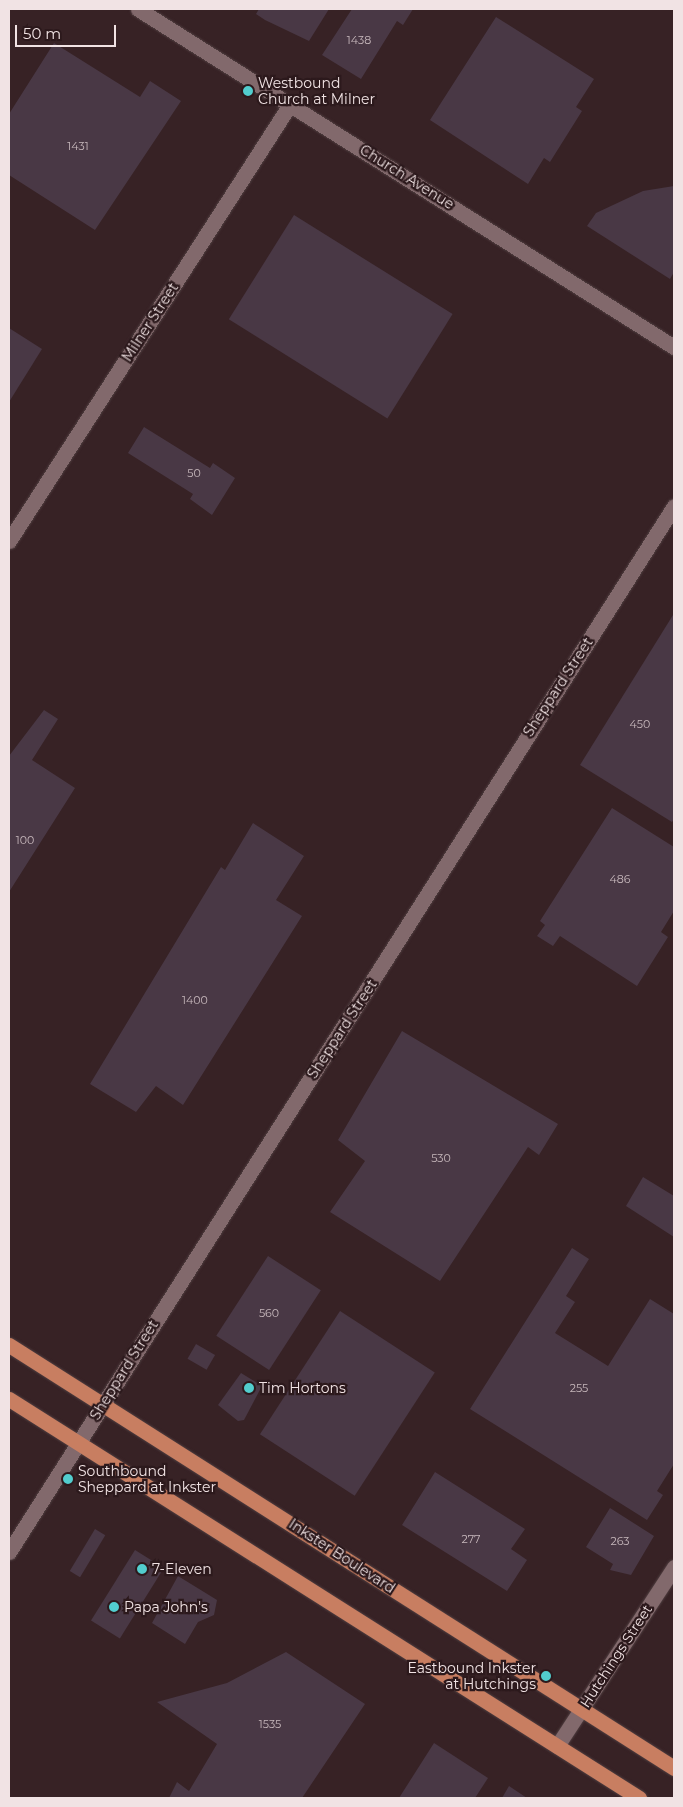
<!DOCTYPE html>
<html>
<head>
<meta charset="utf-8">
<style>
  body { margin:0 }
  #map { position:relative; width:683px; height:1807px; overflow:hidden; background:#372225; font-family:Montserrat,sans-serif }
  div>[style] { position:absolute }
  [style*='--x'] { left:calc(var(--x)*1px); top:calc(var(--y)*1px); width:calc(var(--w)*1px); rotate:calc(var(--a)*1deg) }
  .building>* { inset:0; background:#493845; transform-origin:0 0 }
  .roads { filter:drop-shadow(0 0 1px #503f41) drop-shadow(0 0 1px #503f41) }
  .minor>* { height:15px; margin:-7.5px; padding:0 7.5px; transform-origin:7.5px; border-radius:7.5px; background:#82696c }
  .major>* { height:15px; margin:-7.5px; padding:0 7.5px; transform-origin:7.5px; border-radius:7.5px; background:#c87e61 }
  .dots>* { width:14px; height:14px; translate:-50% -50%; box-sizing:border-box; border:2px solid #2c191c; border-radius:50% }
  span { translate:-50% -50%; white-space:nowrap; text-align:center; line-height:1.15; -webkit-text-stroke:4.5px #2c191c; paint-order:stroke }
  .number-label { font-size:11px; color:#c7b8bc }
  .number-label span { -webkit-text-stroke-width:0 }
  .poi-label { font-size:14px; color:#f1e3e4 }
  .left { translate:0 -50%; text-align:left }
  .right { translate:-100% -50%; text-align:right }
  .street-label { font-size:14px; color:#f1e3e4 }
  .frame { position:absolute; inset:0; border:10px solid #f1e3e4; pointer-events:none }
  .scale { position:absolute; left:15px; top:25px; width:101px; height:22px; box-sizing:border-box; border:2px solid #f1e3e4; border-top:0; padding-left:6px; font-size:15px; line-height:18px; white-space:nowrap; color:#f1e3e4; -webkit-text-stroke:4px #2c191c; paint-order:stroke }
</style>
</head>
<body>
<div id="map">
  <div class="building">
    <i style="clip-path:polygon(259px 9px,329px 9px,309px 41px,265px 20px,256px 14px)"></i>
    <i style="clip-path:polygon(352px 9px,413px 9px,403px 25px,397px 21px,361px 79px,322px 55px)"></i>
    <i style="clip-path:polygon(496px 17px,594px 79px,576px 107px,582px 111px,550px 162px,544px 158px,528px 184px,430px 120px)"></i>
    <i style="clip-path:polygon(54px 43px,140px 97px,150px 81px,181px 101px,95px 230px,9px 175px,9px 114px)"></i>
    <i style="clip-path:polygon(674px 186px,674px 272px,670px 279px,587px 226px,596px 213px,643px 191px)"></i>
    <i style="left:294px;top:215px;width:187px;height:123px;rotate:32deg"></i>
    <i style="clip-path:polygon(9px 328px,42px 349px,9px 402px)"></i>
    <i style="clip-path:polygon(144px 427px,210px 468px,213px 463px,235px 478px,212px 515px,190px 499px,193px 494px,128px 453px)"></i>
    <i style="clip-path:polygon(673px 615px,674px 819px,672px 822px,580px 765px)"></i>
    <i style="clip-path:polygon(44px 710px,58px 719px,32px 760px,75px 788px,9px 892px,9px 756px)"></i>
    <i style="clip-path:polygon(612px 808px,674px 847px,674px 911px,661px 932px,668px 937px,637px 986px,560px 936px,553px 946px,537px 936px,545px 925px,540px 921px)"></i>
    <i style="clip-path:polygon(253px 823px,304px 856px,276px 900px,302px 916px,183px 1105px,156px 1086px,136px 1112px,90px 1084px,221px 867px,225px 870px)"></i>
    <i style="clip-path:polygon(402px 1031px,558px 1124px,539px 1155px,528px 1147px,440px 1281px,330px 1212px,365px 1161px,338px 1140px)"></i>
    <i style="clip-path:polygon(643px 1177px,674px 1196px,674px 1237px,626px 1206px)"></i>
    <i style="clip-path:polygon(572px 1248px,589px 1259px,566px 1296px,575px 1302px,555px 1333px,608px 1366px,650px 1299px,674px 1314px,674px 1464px,657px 1491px,663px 1495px,647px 1520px,470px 1409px)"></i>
    <i style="left:268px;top:1256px;width:63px;height:95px;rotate:33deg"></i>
    <i style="left:340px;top:1311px;width:113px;height:147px;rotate:33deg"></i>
    <i style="left:196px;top:1344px;width:22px;height:17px;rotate:30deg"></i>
    <i style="clip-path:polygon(241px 1373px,262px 1386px,244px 1420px,238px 1421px,218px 1405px)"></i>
    <i style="clip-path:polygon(435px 1472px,525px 1529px,511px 1549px,527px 1560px,507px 1591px,402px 1525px)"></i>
    <i style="clip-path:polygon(610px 1508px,654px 1536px,631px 1575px,610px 1570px,613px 1564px,586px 1547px)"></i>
    <i style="left:95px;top:1529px;width:12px;height:49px;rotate:31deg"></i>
    <i style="left:135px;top:1550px;width:34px;height:83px;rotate:32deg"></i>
    <i style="clip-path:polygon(178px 1576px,217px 1600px,214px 1615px,198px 1622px,185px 1644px,152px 1623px)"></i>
    <i style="clip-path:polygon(286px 1652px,365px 1704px,302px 1798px,169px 1798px,177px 1782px,189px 1791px,217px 1744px,157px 1702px,227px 1683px)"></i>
    <i style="clip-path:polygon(434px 1743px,488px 1778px,475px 1798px,399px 1798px)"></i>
    <i style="clip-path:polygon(509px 1786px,527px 1798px,502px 1798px)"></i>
  </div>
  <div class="roads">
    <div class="minor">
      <i style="--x:138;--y:9;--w:634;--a:32.24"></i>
      <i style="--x:9;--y:541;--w:521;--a:-57.23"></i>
      <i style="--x:9;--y:1552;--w:1239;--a:-57.55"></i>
      <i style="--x:557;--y:1746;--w:214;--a:-56.8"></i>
    </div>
    <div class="major">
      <i style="--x:9;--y:1345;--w:788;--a:32.46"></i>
      <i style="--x:9;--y:1399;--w:746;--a:32.35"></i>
    </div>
  </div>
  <div class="dots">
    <i style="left:248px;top:91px;background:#52cdce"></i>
    <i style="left:249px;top:1388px;background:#52cdce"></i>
    <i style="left:68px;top:1479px;background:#52cdce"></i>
    <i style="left:142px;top:1569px;background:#52cdce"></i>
    <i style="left:114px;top:1607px;background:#52cdce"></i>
    <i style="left:546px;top:1676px;background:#52cdce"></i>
  </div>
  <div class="number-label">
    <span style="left:359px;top:40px">1438</span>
    <span style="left:78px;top:146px">1431</span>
    <span style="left:194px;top:473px">50</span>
    <span style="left:640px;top:724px">450</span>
    <span style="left:25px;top:840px">100</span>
    <span style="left:620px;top:879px">486</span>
    <span style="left:195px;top:1000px">1400</span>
    <span style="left:441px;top:1158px">530</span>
    <span style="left:269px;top:1313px">560</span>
    <span style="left:579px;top:1388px">255</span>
    <span style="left:471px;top:1539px">277</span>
    <span style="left:620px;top:1541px">263</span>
    <span style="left:270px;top:1724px">1535</span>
  </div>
  <div class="poi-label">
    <span class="left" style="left:258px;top:91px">Westbound<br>Church at Milner</span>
    <span class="left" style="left:259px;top:1388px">Tim Hortons</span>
    <span class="left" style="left:78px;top:1479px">Southbound<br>Sheppard at Inkster</span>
    <span class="left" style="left:152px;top:1569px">7-Eleven</span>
    <span class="left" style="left:124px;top:1607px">Papa John's</span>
    <span class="right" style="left:536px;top:1676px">Eastbound Inkster<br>at Hutchings</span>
  </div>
  <div class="street-label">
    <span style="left:407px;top:177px;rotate:32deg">Church Avenue</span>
    <span style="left:150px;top:322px;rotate:-57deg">Milner Street</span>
    <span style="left:558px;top:687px;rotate:-57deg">Sheppard Street</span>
    <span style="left:342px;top:1029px;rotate:-57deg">Sheppard Street</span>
    <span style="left:124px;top:1370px;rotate:-58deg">Sheppard Street</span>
    <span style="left:342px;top:1556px;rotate:33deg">Inkster Boulevard</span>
    <span style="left:616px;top:1656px;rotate:-57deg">Hutchings Street</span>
  </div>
  <div class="frame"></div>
  <div class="scale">50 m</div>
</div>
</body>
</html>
